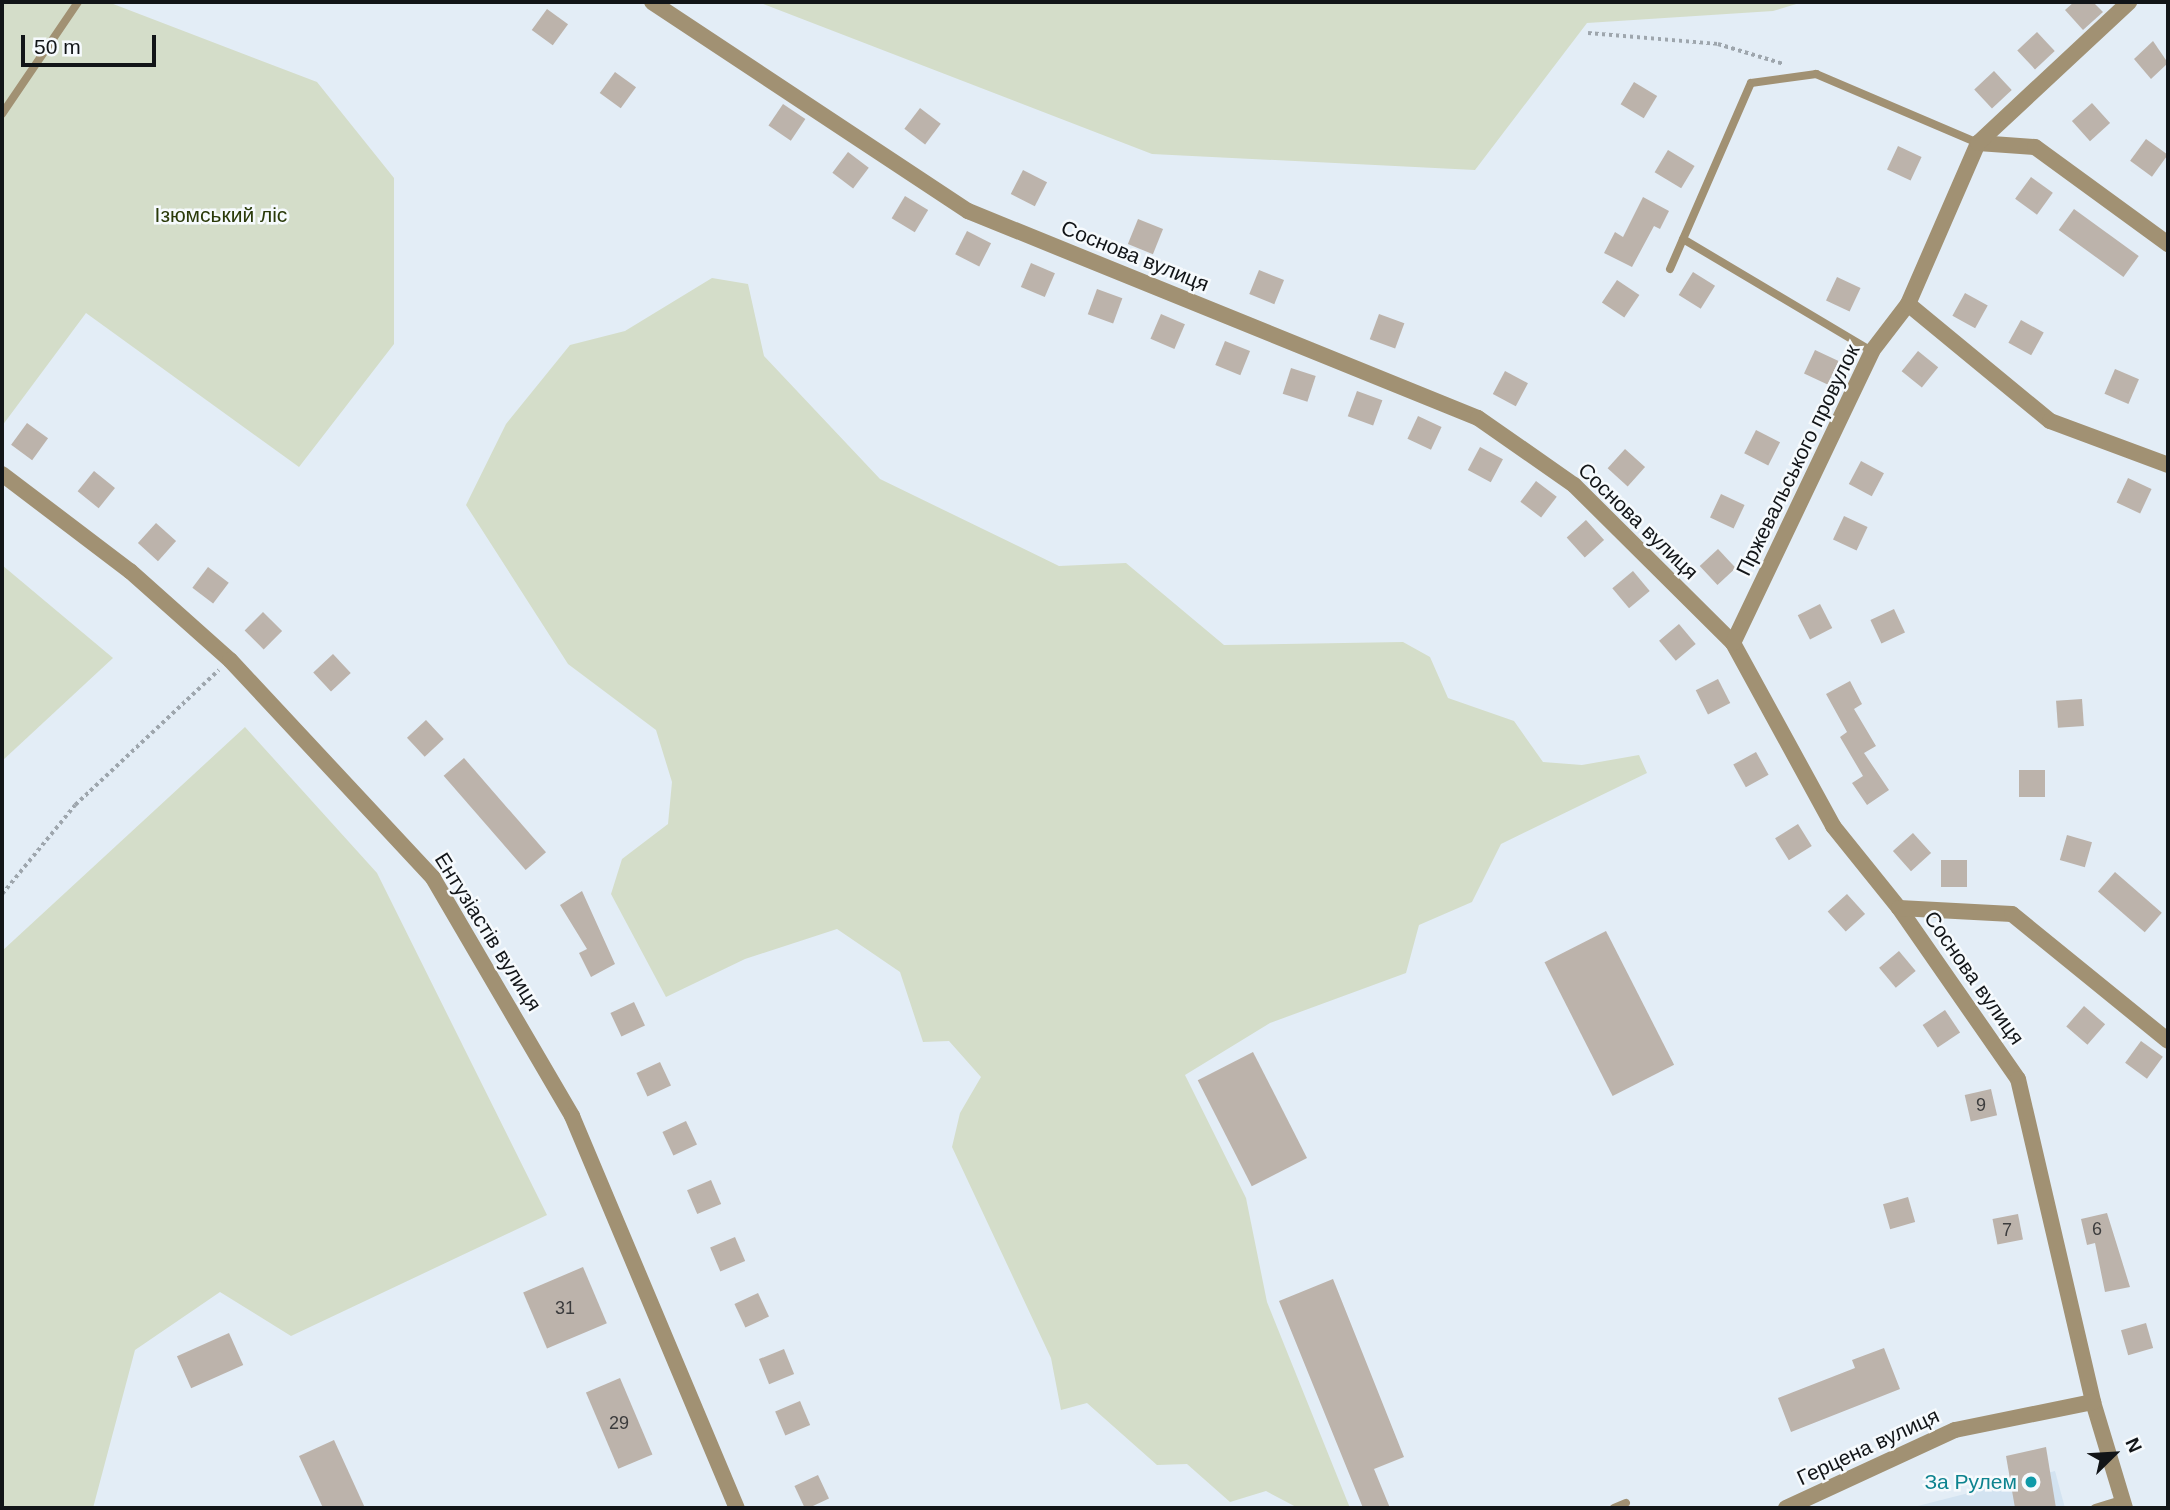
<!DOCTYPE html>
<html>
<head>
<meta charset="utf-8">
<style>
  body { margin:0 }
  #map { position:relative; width:2170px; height:1510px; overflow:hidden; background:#e3edf6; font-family:Arial,sans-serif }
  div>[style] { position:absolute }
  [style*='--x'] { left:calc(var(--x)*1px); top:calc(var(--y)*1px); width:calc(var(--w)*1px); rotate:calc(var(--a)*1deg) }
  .built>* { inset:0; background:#d3e3f1 }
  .green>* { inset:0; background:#d4ddc9 }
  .building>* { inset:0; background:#bcb3ab; transform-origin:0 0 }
  .path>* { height:3.5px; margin-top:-1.75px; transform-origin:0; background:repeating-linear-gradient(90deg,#9ea6ad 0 3.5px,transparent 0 7px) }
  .lane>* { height:8px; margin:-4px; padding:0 4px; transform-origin:4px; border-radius:4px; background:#a19173 }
  .street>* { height:16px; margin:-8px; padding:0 8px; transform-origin:8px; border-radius:8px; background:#a19173 }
  .dots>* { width:19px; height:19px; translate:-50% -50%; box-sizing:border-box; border:4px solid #f6fafd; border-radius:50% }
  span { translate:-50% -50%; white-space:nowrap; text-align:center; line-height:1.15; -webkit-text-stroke:5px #f6fafd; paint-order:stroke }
  .number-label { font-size:18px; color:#3c3c3d }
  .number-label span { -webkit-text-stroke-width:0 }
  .park-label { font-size:21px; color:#2a3a09 }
  .street-label { font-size:21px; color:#121518 }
  .culture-label { font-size:21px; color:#0d838f }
  .right { translate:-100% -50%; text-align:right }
  .frame { position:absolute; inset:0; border:4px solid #121518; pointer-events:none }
  .north { position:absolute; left:2079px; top:1419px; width:70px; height:70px; -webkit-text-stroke:5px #f6fafd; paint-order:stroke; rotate:66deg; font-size:19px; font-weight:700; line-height:28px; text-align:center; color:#121518 }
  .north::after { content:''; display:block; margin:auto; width:24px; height:32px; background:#121518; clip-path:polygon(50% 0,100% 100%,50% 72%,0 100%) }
  .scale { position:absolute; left:21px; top:35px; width:135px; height:32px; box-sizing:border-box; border:4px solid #121518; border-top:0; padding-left:9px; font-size:21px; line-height:24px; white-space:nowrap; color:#121518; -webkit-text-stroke:5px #f6fafd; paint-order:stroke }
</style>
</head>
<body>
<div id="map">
  <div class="built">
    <i style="clip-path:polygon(2055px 1471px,2065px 1508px,1910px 1508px)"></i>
  </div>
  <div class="green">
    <i style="clip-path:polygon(2px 2px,108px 2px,317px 82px,394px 178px,394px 344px,299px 467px,86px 313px,2px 426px)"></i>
    <i style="clip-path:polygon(758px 2px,1803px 2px,1773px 11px,1587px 23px,1475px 170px,1152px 154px)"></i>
    <i style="clip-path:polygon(712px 278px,748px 284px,764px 356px,880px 479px,1059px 566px,1126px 563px,1224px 645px,1403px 642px,1430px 657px,1448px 698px,1514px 721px,1543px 762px,1582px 765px,1639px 755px,1647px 773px,1501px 844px,1472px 902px,1419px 925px,1406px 973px,1270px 1023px,1185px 1075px,1246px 1198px,1267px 1302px,1350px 1508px,1298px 1508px,1266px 1491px,1230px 1502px,1187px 1464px,1157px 1465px,1087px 1403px,1061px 1410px,1051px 1358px,952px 1147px,960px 1113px,981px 1077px,949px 1041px,923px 1042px,900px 972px,837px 929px,745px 959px,666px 997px,611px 894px,622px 859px,668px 824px,672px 782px,656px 730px,568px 664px,466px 505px,506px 424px,570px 345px,625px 331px)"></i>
    <i style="clip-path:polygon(2px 565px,113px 658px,2px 761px)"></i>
    <i style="clip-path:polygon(245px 727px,377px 873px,547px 1215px,291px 1336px,220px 1292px,135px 1350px,93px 1508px,2px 1508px,2px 951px)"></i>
  </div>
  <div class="building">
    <i style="clip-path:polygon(2074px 2px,2093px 2px,2103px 12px,2083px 30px,2065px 10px)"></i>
    <i style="left:547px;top:9px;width:26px;height:26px;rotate:36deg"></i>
    <i style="left:2037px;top:32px;width:26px;height:27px;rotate:47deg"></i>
    <i style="clip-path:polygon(2153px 41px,2168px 63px,2151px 79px,2134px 59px)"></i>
    <i style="left:1994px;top:71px;width:26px;height:27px;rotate:47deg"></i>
    <i style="left:615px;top:72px;width:26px;height:26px;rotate:36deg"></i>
    <i style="left:1634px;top:82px;width:27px;height:26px;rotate:31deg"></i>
    <i style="left:2092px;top:103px;width:27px;height:27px;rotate:48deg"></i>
    <i style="left:783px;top:104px;width:27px;height:26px;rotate:34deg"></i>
    <i style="left:920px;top:108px;width:26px;height:26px;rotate:37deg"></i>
    <i style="left:2146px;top:139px;width:27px;height:27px;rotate:36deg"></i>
    <i style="left:1898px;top:146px;width:26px;height:26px;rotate:25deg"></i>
    <i style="left:1668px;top:150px;width:31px;height:26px;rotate:31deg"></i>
    <i style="left:848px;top:152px;width:26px;height:26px;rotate:37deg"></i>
    <i style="left:1023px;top:170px;width:27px;height:27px;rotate:27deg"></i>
    <i style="left:2031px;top:177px;width:27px;height:27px;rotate:36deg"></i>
    <i style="left:905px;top:196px;width:27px;height:26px;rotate:31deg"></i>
    <i style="clip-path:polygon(1643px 197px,1669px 211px,1660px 229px,1654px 226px,1632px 267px,1604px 253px,1615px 232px,1623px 237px)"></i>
    <i style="left:2074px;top:209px;width:80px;height:26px;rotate:36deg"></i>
    <i style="left:1138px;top:219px;width:27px;height:27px;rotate:22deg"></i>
    <i style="left:967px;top:231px;width:27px;height:26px;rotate:27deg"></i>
    <i style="left:1031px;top:263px;width:26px;height:26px;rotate:23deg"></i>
    <i style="left:1259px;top:270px;width:27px;height:26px;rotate:22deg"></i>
    <i style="left:1693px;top:272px;width:26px;height:27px;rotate:32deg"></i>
    <i style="left:1837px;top:277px;width:26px;height:26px;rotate:25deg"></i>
    <i style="left:1617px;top:280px;width:27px;height:27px;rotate:34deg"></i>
    <i style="left:1097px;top:289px;width:27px;height:27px;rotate:20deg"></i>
    <i style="left:1965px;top:293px;width:26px;height:26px;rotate:29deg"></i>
    <i style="left:1161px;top:314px;width:26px;height:27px;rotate:23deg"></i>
    <i style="left:1379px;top:314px;width:27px;height:27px;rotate:20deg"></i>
    <i style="left:2021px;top:320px;width:26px;height:26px;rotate:29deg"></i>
    <i style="left:1225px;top:341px;width:27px;height:26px;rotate:22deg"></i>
    <i style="left:1815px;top:350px;width:26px;height:26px;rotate:25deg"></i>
    <i style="left:1918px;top:351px;width:26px;height:26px;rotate:39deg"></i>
    <i style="left:1291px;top:368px;width:26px;height:27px;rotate:18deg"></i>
    <i style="left:2115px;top:369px;width:26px;height:27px;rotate:23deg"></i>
    <i style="left:1505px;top:371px;width:26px;height:26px;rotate:28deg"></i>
    <i style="left:1357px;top:391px;width:27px;height:27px;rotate:20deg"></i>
    <i style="left:1418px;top:416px;width:26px;height:25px;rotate:25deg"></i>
    <i style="left:27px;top:423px;width:26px;height:27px;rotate:36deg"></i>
    <i style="left:1756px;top:430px;width:27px;height:26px;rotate:27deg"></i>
    <i style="left:1480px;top:447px;width:26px;height:26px;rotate:28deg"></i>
    <i style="left:1625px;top:449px;width:27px;height:26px;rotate:42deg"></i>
    <i style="left:1861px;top:461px;width:26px;height:26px;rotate:28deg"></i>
    <i style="left:94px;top:471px;width:27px;height:26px;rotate:39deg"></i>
    <i style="left:2128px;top:478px;width:26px;height:27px;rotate:25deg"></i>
    <i style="left:1536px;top:481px;width:26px;height:26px;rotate:37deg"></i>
    <i style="left:1721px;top:494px;width:26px;height:26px;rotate:25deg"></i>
    <i style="left:1844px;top:516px;width:26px;height:26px;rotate:25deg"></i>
    <i style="left:1586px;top:520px;width:27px;height:26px;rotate:48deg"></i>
    <i style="left:156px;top:523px;width:27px;height:27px;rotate:42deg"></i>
    <i style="left:1718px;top:549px;width:26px;height:25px;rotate:47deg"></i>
    <i style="left:208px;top:567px;width:26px;height:26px;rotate:37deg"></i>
    <i style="left:1633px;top:571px;width:26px;height:27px;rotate:50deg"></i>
    <i style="left:1820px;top:604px;width:27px;height:25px;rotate:63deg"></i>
    <i style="left:1894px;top:609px;width:26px;height:26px;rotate:65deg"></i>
    <i style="left:263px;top:612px;width:27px;height:26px;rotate:45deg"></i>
    <i style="left:1679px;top:624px;width:26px;height:26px;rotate:50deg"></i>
    <i style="left:333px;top:654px;width:26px;height:27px;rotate:47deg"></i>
    <i style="left:1718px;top:679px;width:27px;height:25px;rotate:63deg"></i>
    <i style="clip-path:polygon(1850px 681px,1862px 704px,1854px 709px,1876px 746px,1864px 753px,1889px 790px,1867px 805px,1852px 783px,1863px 776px,1840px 737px,1847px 732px,1826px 694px)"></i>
    <i style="left:2082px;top:699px;width:27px;height:26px;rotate:86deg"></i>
    <i style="left:426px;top:720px;width:26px;height:26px;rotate:47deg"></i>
    <i style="left:1756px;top:752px;width:26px;height:26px;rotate:61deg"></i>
    <i style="left:464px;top:758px;width:125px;height:27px;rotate:49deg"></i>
    <i style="left:2019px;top:770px;width:26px;height:27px"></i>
    <i style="left:1798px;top:824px;width:26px;height:27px;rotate:58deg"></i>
    <i style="left:1913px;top:833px;width:27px;height:27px;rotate:48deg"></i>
    <i style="left:2067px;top:835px;width:26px;height:26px;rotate:16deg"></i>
    <i style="left:1967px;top:860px;width:27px;height:26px;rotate:90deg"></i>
    <i style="left:2115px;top:872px;width:62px;height:26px;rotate:41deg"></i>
    <i style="clip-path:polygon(582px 891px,615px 964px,591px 977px,579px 953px,587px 949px,560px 905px)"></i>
    <i style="left:1847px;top:894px;width:27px;height:26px;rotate:48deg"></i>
    <i style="left:1606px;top:931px;width:150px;height:69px;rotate:63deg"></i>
    <i style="left:1899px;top:951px;width:26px;height:26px;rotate:50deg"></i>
    <i style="left:634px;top:1002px;width:26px;height:26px;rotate:65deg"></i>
    <i style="left:2084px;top:1006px;width:28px;height:27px;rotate:41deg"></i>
    <i style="left:1945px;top:1010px;width:27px;height:27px;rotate:56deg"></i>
    <i style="left:2141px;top:1041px;width:27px;height:27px;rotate:36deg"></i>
    <i style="left:1253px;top:1052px;width:119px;height:62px;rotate:63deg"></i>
    <i style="left:660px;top:1062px;width:26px;height:26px;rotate:65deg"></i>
    <i style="left:1991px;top:1089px;width:27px;height:27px;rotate:77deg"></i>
    <i style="left:686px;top:1121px;width:26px;height:26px;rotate:65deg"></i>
    <i style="left:711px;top:1180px;width:26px;height:26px;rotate:67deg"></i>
    <i style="left:1908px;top:1197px;width:26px;height:26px;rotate:74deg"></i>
    <i style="clip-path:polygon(2107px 1213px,2130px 1287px,2105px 1292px,2095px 1243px,2087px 1245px,2081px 1219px)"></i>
    <i style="left:2018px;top:1214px;width:26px;height:26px;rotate:79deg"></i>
    <i style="left:735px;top:1237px;width:26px;height:27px;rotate:67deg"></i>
    <i style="left:583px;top:1267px;width:61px;height:65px;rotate:67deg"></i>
    <i style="clip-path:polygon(1333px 1279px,1404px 1457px,1374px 1469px,1390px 1508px,1363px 1508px,1279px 1301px)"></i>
    <i style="left:758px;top:1293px;width:26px;height:26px;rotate:65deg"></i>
    <i style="left:2146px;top:1323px;width:26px;height:26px;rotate:74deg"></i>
    <i style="left:229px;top:1333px;width:35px;height:57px;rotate:66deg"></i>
    <i style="clip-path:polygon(1884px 1348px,1900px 1389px,1791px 1432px,1778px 1398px,1855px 1368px,1852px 1360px)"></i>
    <i style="left:784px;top:1349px;width:27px;height:27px;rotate:68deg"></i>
    <i style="left:620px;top:1378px;width:83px;height:37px;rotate:67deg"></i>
    <i style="left:800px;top:1401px;width:26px;height:27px;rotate:67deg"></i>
    <i style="clip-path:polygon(334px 1440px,365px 1508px,323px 1508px,299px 1456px)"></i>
    <i style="clip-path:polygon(2046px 1447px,2056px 1508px,2015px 1508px,2006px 1456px)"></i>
    <i style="left:818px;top:1475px;width:26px;height:26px;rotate:65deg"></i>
  </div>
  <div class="path">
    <i style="--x:1588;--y:33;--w:130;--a:4.8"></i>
    <i style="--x:1718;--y:44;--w:69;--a:16.9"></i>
    <i style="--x:2;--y:894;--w:115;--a:-50.6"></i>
    <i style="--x:75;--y:805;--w:197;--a:-43.2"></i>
  </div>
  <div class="lane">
    <i style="--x:2;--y:114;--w:135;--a:-55.8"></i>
    <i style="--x:1683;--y:239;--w:220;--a:30.7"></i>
    <i style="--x:1670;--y:269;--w:203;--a:-66.5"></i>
    <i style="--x:1751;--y:83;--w:66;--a:-7.9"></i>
    <i style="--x:1816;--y:74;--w:176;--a:23.1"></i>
    <i style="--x:1614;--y:1508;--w:13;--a:-23"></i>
    <i style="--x:2095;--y:1508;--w:28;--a:-17"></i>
  </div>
  <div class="street">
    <i style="--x:652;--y:2;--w:379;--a:33.5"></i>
    <i style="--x:968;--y:211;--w:550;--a:22.09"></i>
    <i style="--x:1478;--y:418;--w:117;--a:34.9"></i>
    <i style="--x:1574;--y:485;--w:224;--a:44.8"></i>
    <i style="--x:1733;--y:643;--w:209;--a:61.3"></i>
    <i style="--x:1833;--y:826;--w:105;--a:51.2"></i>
    <i style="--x:1899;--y:908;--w:208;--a:55.2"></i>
    <i style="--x:2018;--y:1079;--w:332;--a:76.9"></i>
    <i style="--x:2093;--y:1402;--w:111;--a:73.2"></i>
    <i style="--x:1978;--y:143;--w:57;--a:4"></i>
    <i style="--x:2035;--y:147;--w:165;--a:36.1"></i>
    <i style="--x:1908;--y:304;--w:184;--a:39.5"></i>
    <i style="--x:2050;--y:421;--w:126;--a:20.4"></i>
    <i style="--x:2;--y:474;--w:161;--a:37.2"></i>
    <i style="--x:130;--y:571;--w:134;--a:41.7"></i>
    <i style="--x:230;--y:660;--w:298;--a:47"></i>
    <i style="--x:433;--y:878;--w:276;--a:59.7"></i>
    <i style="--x:572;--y:1116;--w:425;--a:67.2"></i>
    <i style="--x:1733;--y:643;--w:323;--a:-64.5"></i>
    <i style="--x:1872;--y:351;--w:59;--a:-52.5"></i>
    <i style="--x:1908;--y:304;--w:176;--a:-66.5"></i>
    <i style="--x:1978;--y:143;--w:207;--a:-43"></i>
    <i style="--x:1899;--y:908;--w:113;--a:3"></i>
    <i style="--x:2012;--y:914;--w:201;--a:39.1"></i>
    <i style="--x:1786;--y:1508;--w:186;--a:-24.8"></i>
    <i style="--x:1955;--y:1430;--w:141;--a:-11.5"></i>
  </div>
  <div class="dots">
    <i style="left:2031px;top:1482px;background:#0f9aa8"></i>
  </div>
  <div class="number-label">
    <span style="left:1981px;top:1105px">9</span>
    <span style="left:2097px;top:1229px">6</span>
    <span style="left:2007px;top:1230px">7</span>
    <span style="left:565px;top:1308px">31</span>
    <span style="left:619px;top:1423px">29</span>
  </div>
  <div class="park-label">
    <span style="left:221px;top:215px">Ізюмський ліс</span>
  </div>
  <div class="street-label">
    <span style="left:1135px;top:256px;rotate:22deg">Соснова вулиця</span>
    <span style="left:1798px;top:460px;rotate:-64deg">Пржевальського провулок</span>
    <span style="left:1638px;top:521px;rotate:44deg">Соснова вулиця</span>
    <span style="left:488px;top:932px;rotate:58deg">Ентузіастів вулиця</span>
    <span style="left:1974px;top:978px;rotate:55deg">Соснова вулиця</span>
    <span style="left:1868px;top:1447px;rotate:-25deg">Герцена вулиця</span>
  </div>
  <div class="culture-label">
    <span class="right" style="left:2017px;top:1482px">За Рулем</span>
  </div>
  <div class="frame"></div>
  <div class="north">N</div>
  <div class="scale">50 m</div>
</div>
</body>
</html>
